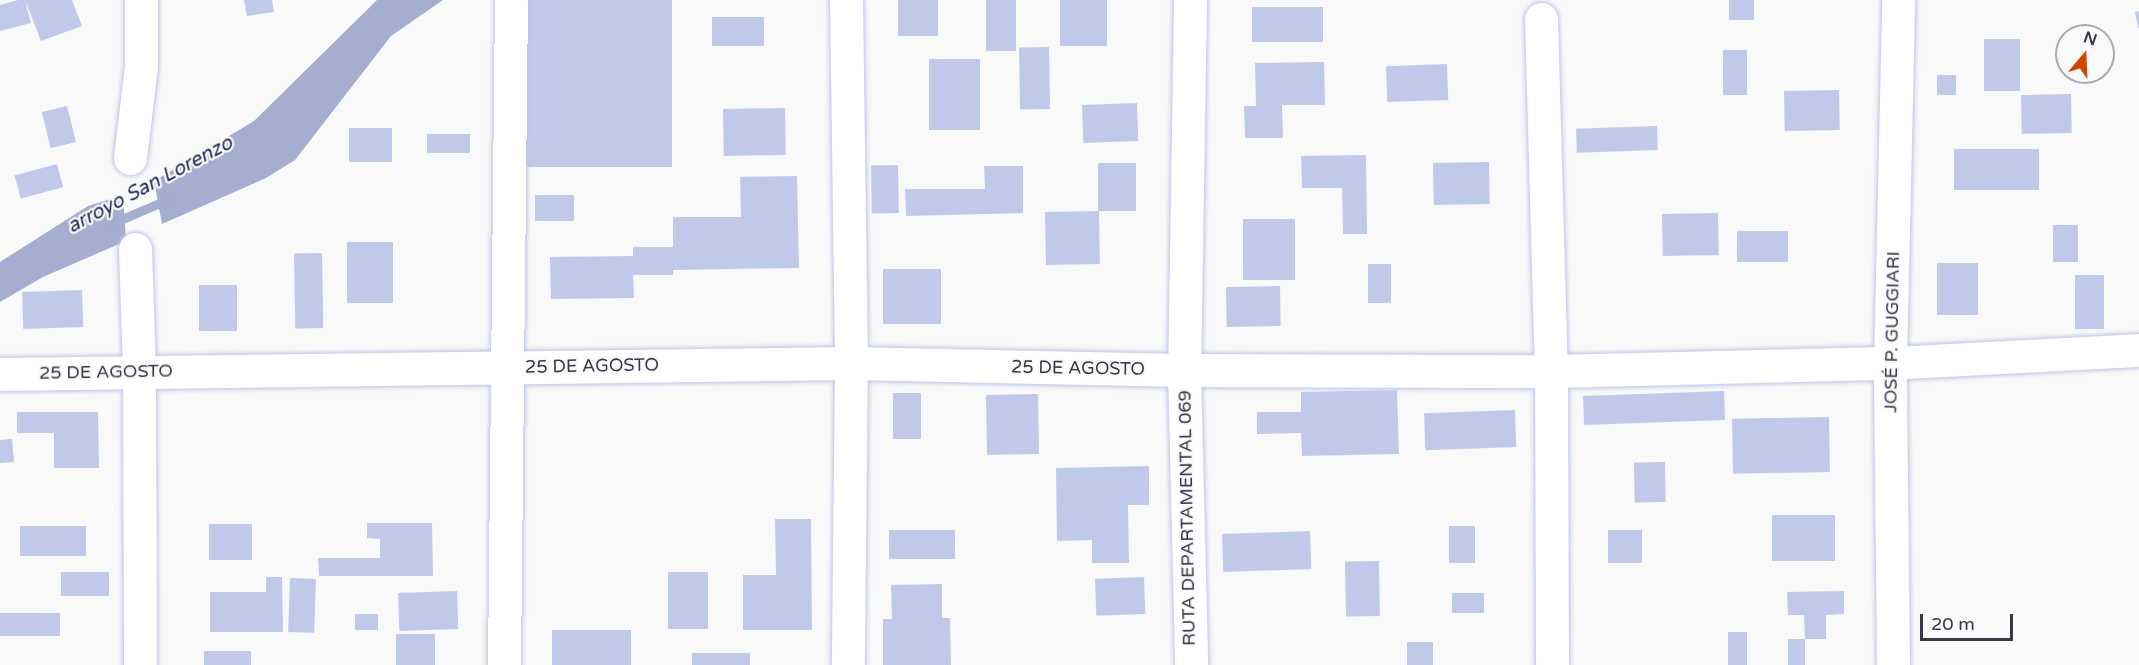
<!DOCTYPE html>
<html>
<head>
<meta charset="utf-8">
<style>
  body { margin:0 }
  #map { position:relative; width:2139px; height:665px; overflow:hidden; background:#f9f9f9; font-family:"Varela Round",sans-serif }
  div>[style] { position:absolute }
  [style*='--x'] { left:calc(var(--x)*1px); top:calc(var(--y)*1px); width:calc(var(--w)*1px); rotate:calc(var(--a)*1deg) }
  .water>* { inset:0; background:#a5add0 }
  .stream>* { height:9px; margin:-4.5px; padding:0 4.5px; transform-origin:4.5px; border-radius:4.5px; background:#a5add0 }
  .building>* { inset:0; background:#c1c9eb; transform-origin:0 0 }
  .roads { filter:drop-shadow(0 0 2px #bdc5e7) drop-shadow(0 0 2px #bdc5e7) }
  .minor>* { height:33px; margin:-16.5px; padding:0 16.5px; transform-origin:16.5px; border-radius:16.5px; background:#fff }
  .major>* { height:33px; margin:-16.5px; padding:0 16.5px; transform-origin:16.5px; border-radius:16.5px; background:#fff }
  span { translate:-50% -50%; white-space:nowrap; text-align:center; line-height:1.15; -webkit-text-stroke:4.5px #f9f9f9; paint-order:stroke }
  .street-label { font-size:18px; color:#353845 }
  .water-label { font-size:20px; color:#232957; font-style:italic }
  .north { position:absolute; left:2055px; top:24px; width:60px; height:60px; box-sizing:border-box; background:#f9f9f9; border:2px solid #abacb1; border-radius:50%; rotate:19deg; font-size:16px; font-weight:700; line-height:24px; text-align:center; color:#353845 }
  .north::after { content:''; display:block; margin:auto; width:21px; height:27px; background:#cd4800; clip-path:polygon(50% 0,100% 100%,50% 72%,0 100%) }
  .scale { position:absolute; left:1920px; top:614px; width:93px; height:27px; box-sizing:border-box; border:3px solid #353845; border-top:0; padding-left:8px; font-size:18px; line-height:21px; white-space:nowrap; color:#353845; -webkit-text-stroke:4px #f9f9f9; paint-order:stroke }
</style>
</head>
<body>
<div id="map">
  <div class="water">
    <i style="clip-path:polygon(377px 0,443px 0,391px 36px,295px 160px,266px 178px,162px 224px,154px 181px,254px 121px)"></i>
    <i style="clip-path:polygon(123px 195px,126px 241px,43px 277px,0 302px,0 262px,88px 206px)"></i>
  </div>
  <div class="stream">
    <i style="--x:115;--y:222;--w:59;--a:-23.1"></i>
  </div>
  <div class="building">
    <i style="clip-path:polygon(18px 0,25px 0,31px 23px,0 31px,0 5px)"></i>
    <i style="clip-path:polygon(25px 0,72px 0,82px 26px,41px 41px)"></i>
    <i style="clip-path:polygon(244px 0,272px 0,274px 12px,247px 16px)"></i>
    <i style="left:519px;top:0;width:153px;height:167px"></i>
    <i style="left:898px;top:0;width:40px;height:36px"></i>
    <i style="left:986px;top:0;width:30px;height:51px"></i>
    <i style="left:1060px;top:0;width:47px;height:46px"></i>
    <i style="left:1729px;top:0;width:25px;height:20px"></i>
    <i style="left:1323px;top:7px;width:35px;height:71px;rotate:90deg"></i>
    <i style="clip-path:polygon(2139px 11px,2139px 28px,2138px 28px,2135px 12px)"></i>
    <i style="left:712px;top:17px;width:52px;height:29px"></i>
    <i style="left:1984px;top:39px;width:36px;height:52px"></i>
    <i style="left:1049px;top:47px;width:62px;height:30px;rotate:89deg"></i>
    <i style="left:1723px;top:50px;width:24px;height:45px"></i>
    <i style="left:929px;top:59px;width:51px;height:71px"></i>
    <i style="clip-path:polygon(1324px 62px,1325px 105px,1282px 105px,1283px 138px,1245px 138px,1244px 106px,1256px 106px,1255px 63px)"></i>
    <i style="left:1447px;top:64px;width:36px;height:61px;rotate:88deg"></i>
    <i style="left:1937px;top:75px;width:19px;height:20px"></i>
    <i style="left:1839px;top:90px;width:40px;height:55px;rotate:89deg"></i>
    <i style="left:2071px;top:94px;width:39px;height:50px;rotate:89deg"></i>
    <i style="left:1137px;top:103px;width:38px;height:55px;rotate:88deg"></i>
    <i style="left:67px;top:106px;width:37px;height:26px;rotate:76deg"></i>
    <i style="left:785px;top:108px;width:47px;height:62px;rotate:89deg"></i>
    <i style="left:1657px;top:126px;width:24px;height:81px;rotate:88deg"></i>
    <i style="left:349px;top:128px;width:43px;height:34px"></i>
    <i style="left:470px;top:134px;width:19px;height:43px;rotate:90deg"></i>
    <i style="left:2039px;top:149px;width:41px;height:85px;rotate:90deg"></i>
    <i style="clip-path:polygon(1366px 155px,1367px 234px,1343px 234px,1342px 188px,1302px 188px,1301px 156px)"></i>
    <i style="left:1489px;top:162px;width:42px;height:56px;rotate:89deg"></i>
    <i style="left:1098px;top:163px;width:38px;height:48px"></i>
    <i style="left:57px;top:164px;width:24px;height:44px;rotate:75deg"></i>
    <i style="left:898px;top:165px;width:48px;height:27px;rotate:89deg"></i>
    <i style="clip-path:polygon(984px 166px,1023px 166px,1023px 213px,906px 216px,905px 189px,985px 189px)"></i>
    <i style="clip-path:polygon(797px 176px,799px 268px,673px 270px,673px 275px,633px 275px,634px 298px,551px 299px,550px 257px,633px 256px,633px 247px,673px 247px,673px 217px,741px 217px,740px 177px)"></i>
    <i style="left:574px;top:195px;width:26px;height:39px;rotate:90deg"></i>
    <i style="left:1099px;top:211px;width:53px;height:54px;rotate:89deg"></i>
    <i style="left:1718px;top:213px;width:42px;height:56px;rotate:89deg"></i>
    <i style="left:1243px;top:219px;width:52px;height:61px"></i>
    <i style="left:2078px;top:225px;width:37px;height:25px;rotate:90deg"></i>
    <i style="left:1737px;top:231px;width:51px;height:31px"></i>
    <i style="left:393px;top:242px;width:61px;height:46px;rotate:90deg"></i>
    <i style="left:322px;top:253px;width:75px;height:28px;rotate:89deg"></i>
    <i style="left:1937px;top:263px;width:41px;height:52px"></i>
    <i style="left:1368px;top:264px;width:23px;height:39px"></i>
    <i style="left:883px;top:269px;width:58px;height:55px"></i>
    <i style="left:2075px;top:275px;width:29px;height:54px"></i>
    <i style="left:199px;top:285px;width:38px;height:46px"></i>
    <i style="left:1280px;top:286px;width:40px;height:54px;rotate:89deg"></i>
    <i style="left:82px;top:290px;width:37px;height:60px;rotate:88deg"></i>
    <i style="clip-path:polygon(1397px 390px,1399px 454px,1302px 456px,1301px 433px,1257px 434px,1257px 412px,1301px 412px,1301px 392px)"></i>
    <i style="left:1724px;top:391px;width:29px;height:141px;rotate:88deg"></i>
    <i style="left:893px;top:393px;width:28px;height:46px"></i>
    <i style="left:1038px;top:394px;width:60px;height:52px;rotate:89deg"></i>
    <i style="left:1515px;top:410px;width:37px;height:91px;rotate:88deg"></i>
    <i style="clip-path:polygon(17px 412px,98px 412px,99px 468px,54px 468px,54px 433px,17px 433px)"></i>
    <i style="left:1829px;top:417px;width:55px;height:97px;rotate:89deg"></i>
    <i style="clip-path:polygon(12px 439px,14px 462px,0 463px,0 440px)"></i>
    <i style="left:1665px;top:462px;width:40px;height:31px;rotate:89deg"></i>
    <i style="clip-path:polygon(1149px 466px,1149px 505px,1128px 505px,1129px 563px,1092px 563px,1092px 540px,1057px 541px,1056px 468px)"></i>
    <i style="left:1835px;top:515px;width:46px;height:63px;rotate:90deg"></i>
    <i style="clip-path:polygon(775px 519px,811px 519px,812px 630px,743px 630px,743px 575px,776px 575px)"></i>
    <i style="clip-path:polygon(367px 523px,432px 523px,433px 576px,319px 576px,318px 558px,380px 558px,380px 539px,367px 538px)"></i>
    <i style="left:209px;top:524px;width:43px;height:36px"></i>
    <i style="left:86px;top:526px;width:30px;height:66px;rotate:90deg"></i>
    <i style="left:1449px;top:526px;width:26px;height:37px"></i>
    <i style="left:955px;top:530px;width:29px;height:66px;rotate:90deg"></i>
    <i style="left:1608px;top:530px;width:34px;height:33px"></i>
    <i style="left:1310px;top:531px;width:38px;height:88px;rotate:88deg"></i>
    <i style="left:1379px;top:561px;width:55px;height:34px;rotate:89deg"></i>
    <i style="left:61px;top:572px;width:48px;height:24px"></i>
    <i style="left:668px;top:572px;width:40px;height:57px"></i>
    <i style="clip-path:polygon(266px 577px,282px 577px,283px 632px,210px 632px,210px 592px,266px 592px)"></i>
    <i style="left:1144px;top:577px;width:37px;height:49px;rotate:88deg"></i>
    <i style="left:290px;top:578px;width:26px;height:54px;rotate:2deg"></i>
    <i style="clip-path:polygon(942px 584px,942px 618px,950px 618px,951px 665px,883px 665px,883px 619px,892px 619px,891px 585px)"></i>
    <i style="left:457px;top:591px;width:38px;height:59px;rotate:88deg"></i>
    <i style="clip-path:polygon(1844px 591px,1844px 614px,1826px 615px,1826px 639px,1805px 639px,1804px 615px,1788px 615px,1787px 592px)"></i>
    <i style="left:1452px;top:593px;width:32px;height:20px"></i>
    <i style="left:0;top:613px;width:60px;height:23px"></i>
    <i style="left:355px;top:614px;width:23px;height:16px"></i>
    <i style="left:552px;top:630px;width:79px;height:35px"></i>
    <i style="left:1728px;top:632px;width:19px;height:33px"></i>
    <i style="left:396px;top:634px;width:39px;height:31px"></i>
    <i style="left:1788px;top:639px;width:17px;height:26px"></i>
    <i style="left:1407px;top:642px;width:26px;height:23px"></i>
    <i style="left:204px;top:651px;width:47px;height:14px"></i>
    <i style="left:750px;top:653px;width:12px;height:58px;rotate:90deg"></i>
  </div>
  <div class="roads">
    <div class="minor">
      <i style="--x:846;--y:0;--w:363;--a:89.2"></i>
      <i style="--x:851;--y:363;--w:302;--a:90.6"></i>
      <i style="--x:1190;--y:0;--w:370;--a:90.9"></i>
      <i style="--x:1184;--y:370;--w:367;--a:0.2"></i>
      <i style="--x:1551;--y:371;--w:339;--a:-1.4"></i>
      <i style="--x:1890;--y:363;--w:249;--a:-3"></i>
      <i style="--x:1541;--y:19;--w:352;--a:88.4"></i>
      <i style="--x:1551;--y:371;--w:294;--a:89.8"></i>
      <i style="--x:130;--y:158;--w:93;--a:-83.2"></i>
      <i style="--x:141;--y:66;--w:66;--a:-90"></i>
      <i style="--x:135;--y:249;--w:123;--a:88.1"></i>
      <i style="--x:139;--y:372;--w:293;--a:89.8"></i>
      <i style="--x:504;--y:665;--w:665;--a:-89.4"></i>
      <i style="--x:1893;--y:665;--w:302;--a:-90.6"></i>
      <i style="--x:1890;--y:363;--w:363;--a:-88.7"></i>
    </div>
    <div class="major">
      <i style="--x:0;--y:374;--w:851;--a:-0.74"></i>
      <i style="--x:851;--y:363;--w:333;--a:1.2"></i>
      <i style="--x:1184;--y:370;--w:295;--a:88.6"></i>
    </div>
  </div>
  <div class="street-label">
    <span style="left:1892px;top:332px;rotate:-89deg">JOSÉ P. GUGGIARI</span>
    <span style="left:592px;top:366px;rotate:-1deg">25 DE AGOSTO</span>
    <span style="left:1078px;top:368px;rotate:1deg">25 DE AGOSTO</span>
    <span style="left:106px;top:372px;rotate:-1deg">25 DE AGOSTO</span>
    <span style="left:1187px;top:518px;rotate:-91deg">RUTA DEPARTAMENTAL 069</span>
  </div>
  <div class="water-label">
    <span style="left:150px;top:185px;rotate:-28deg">arroyo San Lorenzo</span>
  </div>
  <div class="north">N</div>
  <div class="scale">20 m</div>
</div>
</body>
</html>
